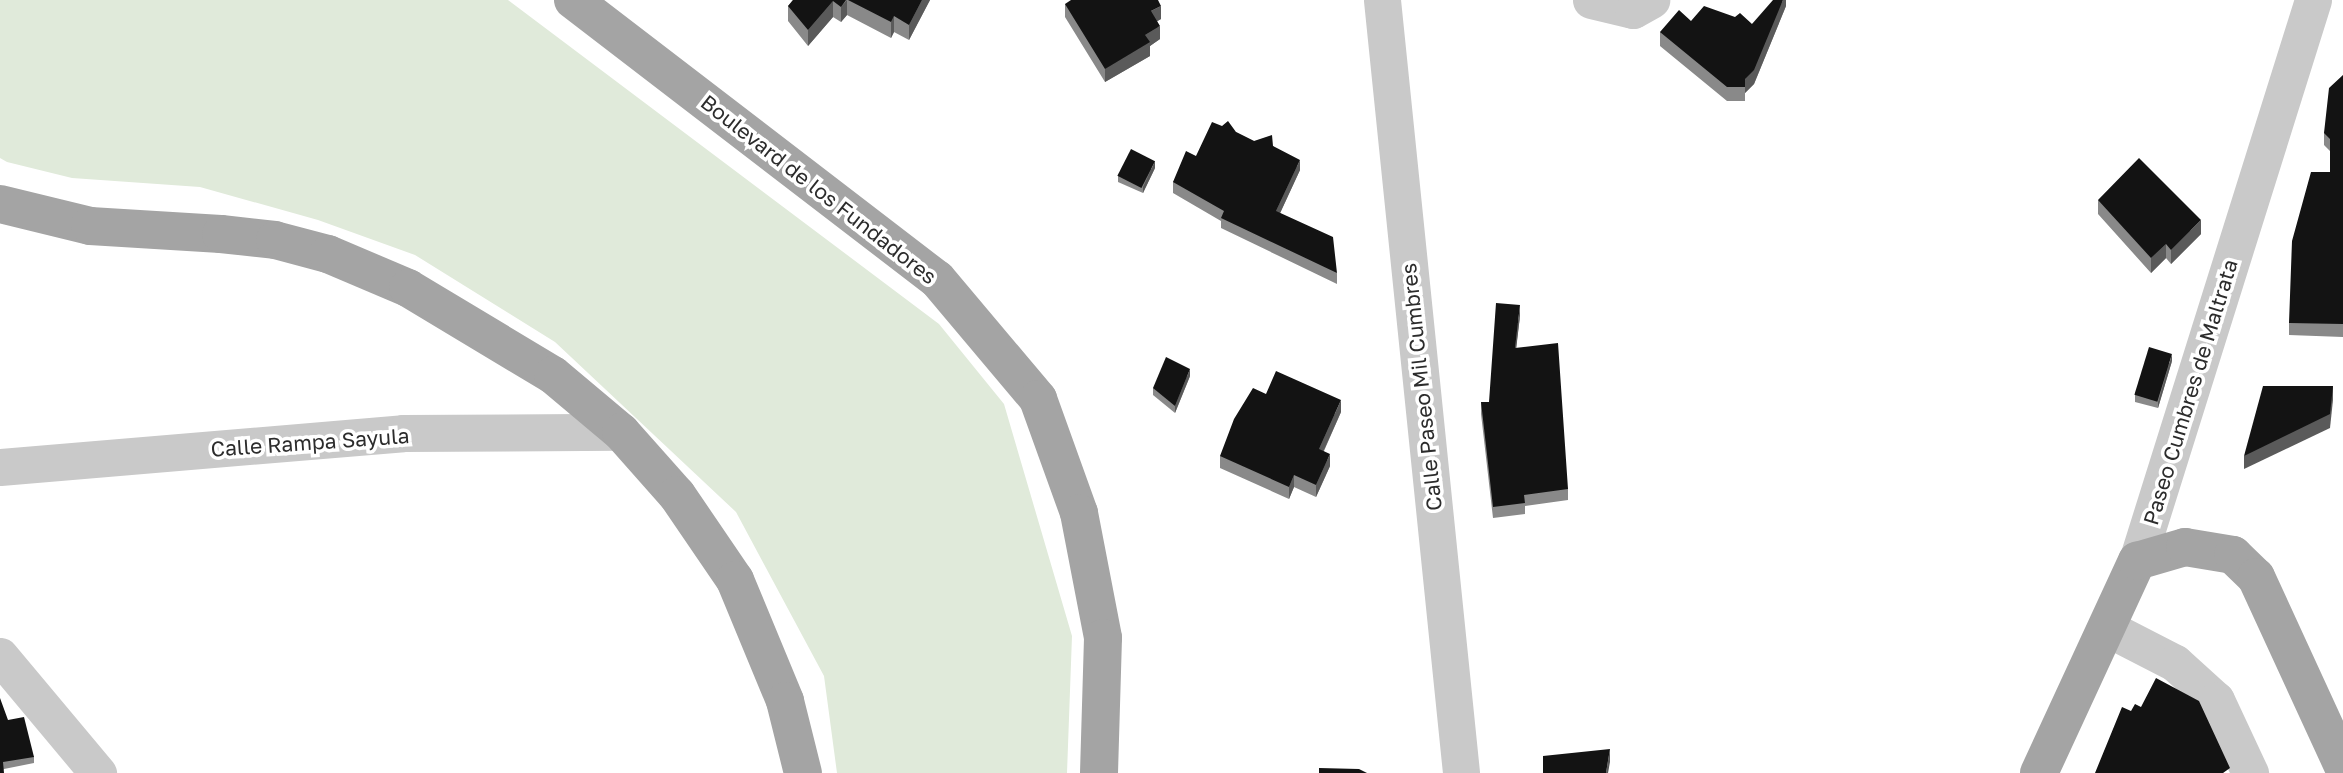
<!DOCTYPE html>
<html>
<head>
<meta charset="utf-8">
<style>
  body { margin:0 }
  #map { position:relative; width:2343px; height:773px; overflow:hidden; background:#fff; font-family:"Golos Text",sans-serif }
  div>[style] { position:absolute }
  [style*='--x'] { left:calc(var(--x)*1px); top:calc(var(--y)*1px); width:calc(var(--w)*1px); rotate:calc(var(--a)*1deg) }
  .green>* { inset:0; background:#e0eada }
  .minor>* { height:37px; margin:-18.5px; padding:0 18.5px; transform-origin:18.5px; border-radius:18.5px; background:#c9c9c9 }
  .major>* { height:38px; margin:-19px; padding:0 19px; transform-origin:19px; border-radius:19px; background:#a4a4a4 }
  .wall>* { inset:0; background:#898989 }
  .shaded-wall>* { inset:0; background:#5a5a5a }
  .building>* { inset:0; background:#131313; transform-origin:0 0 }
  span { translate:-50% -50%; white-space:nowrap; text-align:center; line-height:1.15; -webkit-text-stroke:7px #fff; paint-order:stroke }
  .street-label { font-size:21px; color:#2c2c2c }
</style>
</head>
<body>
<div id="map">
  <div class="green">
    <i style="clip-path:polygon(0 0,508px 0,939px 324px,1004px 404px,1072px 636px,1067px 773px,837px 773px,824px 676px,736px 512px,555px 342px,415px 255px,318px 220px,200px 187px,72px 178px,7px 162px,0 158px)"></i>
  </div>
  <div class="minor">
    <i style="--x:1382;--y:0;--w:777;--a:84.16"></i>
    <i style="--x:1591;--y:0;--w:43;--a:13.4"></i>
    <i style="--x:1633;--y:10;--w:21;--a:-29"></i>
    <i style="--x:0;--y:467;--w:404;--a:-4.8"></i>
    <i style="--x:403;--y:433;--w:218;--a:-0.3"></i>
    <i style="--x:2137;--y:561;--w:588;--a:-72.58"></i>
    <i style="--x:2107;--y:628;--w:76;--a:27.2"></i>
    <i style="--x:2175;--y:663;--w:55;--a:42.1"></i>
    <i style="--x:2216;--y:700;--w:81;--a:65"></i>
    <i style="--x:0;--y:656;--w:153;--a:50.1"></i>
  </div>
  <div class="major">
    <i style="--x:573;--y:0;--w:459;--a:37.5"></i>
    <i style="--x:937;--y:279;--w:157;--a:49.9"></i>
    <i style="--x:1038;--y:399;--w:121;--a:70.2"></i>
    <i style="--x:1079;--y:513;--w:127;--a:79.1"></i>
    <i style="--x:1103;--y:638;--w:135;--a:91.7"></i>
    <i style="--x:0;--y:204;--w:93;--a:13.7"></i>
    <i style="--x:90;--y:226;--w:131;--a:3.5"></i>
    <i style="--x:221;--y:234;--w:54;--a:6.3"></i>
    <i style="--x:275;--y:240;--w:55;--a:14.8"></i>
    <i style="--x:328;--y:254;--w:87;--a:23"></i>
    <i style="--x:408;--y:288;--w:169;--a:31"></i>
    <i style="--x:553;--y:375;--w:89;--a:40"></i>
    <i style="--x:621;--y:432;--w:84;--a:48.4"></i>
    <i style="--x:677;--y:495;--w:103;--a:55.7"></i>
    <i style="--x:735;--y:580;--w:131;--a:67.5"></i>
    <i style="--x:785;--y:701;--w:74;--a:76"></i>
    <i style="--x:2039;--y:773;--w:234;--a:-65.2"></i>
    <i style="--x:2137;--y:561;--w:50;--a:-16.3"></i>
    <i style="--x:2185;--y:547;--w:49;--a:9.5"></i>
    <i style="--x:2233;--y:555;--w:32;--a:44"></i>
    <i style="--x:2256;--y:577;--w:208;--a:65.3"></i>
  </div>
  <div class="wall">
    <i style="clip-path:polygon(793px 0,930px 0,909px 40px,894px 32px,891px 38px,847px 15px,841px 22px,833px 17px,808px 46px,788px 21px,788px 6px)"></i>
    <i style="clip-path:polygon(1786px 0,1786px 6px,1754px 84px,1745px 93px,1745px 101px,1727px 101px,1660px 46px,1660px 32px,1691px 21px,1752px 24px)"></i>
    <i style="clip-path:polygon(1065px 4px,1161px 19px,1157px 21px,1160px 39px,1150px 46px,1150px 56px,1105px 82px,1065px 17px)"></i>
    <i style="clip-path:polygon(2343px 75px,2343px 337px,2289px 335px,2289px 323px,2330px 172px,2330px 151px,2324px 145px,2324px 133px)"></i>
    <i style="clip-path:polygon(1236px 132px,1254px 141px,1273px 146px,1300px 170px,1280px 213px,1337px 273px,1337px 284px,1221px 228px,1221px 221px,1173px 193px,1173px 182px,1196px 156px)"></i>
    <i style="clip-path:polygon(1155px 168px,1143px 193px,1118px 182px,1118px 176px)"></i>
    <i style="clip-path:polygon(2098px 200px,2201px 234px,2171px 264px,2166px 258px,2151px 273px,2098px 214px)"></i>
    <i style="clip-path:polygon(1520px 316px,1516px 348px,1568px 489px,1568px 500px,1525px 506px,1525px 514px,1493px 518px,1481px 414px,1481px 402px,1489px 402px)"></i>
    <i style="clip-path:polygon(2172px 361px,2158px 408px,2135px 402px,2135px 395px)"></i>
    <i style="clip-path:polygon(1190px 376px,1175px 413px,1153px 395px,1153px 388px)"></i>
    <i style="clip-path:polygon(1341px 412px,1324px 451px,1330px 466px,1316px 497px,1294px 487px,1289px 499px,1220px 468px,1220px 456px)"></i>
    <i style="clip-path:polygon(8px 720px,34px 757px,34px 763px,4px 769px,0 773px)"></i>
  </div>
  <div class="shaded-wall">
    <i style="clip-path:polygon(847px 0,847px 15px,841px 22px,841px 7px)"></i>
    <i style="clip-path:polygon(922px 0,930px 0,909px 40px,909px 25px)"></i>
    <i style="clip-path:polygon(1783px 0,1786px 0,1786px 6px,1754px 84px,1745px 93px,1745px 79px)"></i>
    <i style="clip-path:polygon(833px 1px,833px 17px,808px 46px,808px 30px)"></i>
    <i style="clip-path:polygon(1161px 6px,1161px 19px,1151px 25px,1151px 11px)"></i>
    <i style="clip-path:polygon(894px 16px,894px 32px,891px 38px,891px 22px)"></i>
    <i style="clip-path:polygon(1160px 26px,1160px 39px,1150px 46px,1150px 56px,1105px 82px,1105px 69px,1145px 35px)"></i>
    <i style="clip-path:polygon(1300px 160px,1300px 170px,1276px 222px,1276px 211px)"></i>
    <i style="clip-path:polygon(1155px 161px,1155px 168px,1143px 193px,1143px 187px)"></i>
    <i style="clip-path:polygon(2201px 220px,2201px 234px,2171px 264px,2171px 250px)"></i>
    <i style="clip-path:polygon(2166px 244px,2166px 258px,2151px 273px,2151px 258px)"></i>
    <i style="clip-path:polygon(1520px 305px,1520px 316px,1515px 359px,1515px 348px)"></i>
    <i style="clip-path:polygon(2172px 354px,2172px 361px,2158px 408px,2158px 402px)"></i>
    <i style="clip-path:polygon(1190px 369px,1190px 376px,1175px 413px,1175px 406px)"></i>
    <i style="clip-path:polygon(2333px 386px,2333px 400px,2330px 428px,2244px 469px,2244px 456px)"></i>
    <i style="clip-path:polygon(1341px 400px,1341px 412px,1319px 461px,1319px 449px)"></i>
    <i style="clip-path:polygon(1330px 454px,1330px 466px,1316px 497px,1316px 485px)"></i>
    <i style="clip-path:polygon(1294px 475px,1294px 487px,1289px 499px,1289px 487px)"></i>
    <i style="clip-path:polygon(1610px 749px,1610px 762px,1608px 773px,1606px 773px)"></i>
  </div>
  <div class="building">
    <i style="clip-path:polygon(793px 0,846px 0,841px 7px,833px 1px,808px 30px,788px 6px)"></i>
    <i style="clip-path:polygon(848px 0,922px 0,909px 25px,894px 16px,891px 22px)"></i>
    <i style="clip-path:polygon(1071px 0,1158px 0,1161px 6px,1151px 11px,1160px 26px,1145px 35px,1150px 42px,1105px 69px,1065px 4px)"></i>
    <i style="clip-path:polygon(1773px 0,1783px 0,1754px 70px,1745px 79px,1745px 87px,1727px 87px,1660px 32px,1679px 10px,1691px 21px,1704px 6px,1735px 17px,1740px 13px,1752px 24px)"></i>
    <i style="clip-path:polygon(2343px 75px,2343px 324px,2289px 323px,2292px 241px,2311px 172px,2330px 172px,2330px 139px,2324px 133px,2329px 88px)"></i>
    <i style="clip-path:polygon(1228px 121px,1236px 132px,1254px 141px,1272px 135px,1273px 146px,1300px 160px,1276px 211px,1333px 237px,1337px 273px,1221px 218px,1224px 211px,1173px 182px,1186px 151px,1196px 156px,1212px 122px,1222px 126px)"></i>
    <i style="left:1131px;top:149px;width:27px;height:30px;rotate:27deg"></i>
    <i style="clip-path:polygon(2139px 158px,2201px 220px,2171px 250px,2166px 244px,2151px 258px,2098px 200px)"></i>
    <i style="clip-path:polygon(1496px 303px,1520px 305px,1515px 348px,1558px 343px,1568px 489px,1524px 495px,1525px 503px,1493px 507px,1481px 402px,1489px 402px)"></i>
    <i style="left:2149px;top:347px;width:24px;height:50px;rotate:17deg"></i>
    <i style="clip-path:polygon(1166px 357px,1190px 369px,1175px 406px,1153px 388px)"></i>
    <i style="clip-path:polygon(1276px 371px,1341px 400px,1319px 449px,1330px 454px,1316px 485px,1294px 475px,1289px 487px,1220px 456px,1234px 419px,1253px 388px,1266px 394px)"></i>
    <i style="clip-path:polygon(2263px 386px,2333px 386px,2330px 414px,2244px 456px)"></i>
    <i style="clip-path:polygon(2156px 678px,2199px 701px,2230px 768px,2223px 773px,2095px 773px,2122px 707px,2131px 711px,2135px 704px,2141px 707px)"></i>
    <i style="clip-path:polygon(0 698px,8px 720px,24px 717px,34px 757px,3px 762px,4px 773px,0 773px)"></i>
    <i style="clip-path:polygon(1610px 749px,1606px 773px,1543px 773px,1543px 756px)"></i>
    <i style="clip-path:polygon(1319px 768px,1359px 769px,1367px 773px,1319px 773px)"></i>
  </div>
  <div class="street-label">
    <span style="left:819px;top:189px;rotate:38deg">Boulevard de los Fundadores</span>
    <span style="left:1421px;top:387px;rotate:-96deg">Calle Paseo Mil Cumbres</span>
    <span style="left:2190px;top:392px;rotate:-73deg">Paseo Cumbres de Maltrata</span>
    <span style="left:310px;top:442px;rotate:-4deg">Calle Rampa Sayula</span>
  </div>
</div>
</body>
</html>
